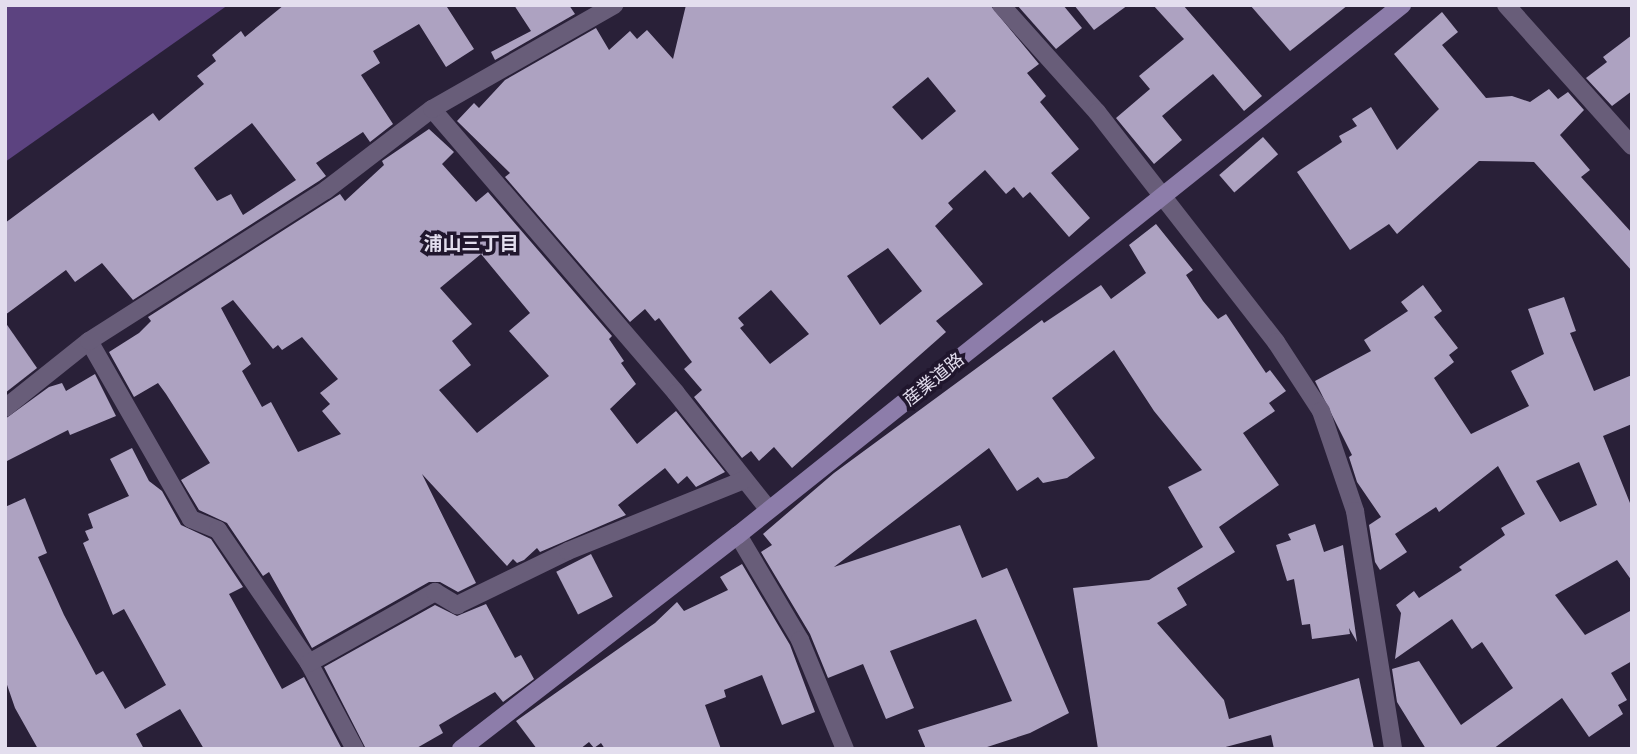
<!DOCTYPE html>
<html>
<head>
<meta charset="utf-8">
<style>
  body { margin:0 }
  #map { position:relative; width:1637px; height:754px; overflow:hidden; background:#292038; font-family:"Golos Text","Noto Sans JP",sans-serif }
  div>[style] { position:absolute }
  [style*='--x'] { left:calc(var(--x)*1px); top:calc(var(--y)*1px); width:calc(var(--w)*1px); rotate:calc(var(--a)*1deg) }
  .forest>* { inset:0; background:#5c4380 }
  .building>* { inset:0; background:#ada2c1; transform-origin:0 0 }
  .street>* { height:18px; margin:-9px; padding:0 9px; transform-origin:9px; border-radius:9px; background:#685d79 }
  .secondary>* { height:18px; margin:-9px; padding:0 9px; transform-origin:9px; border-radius:9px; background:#8d7daa }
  span { translate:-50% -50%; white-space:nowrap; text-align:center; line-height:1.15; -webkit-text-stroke:7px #20162d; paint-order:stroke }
  .street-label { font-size:18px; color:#e3deee }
  .neighbourhood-label { font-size:19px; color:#e3deee; font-weight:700 }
  .frame { position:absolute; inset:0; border:7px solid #e3deee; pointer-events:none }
</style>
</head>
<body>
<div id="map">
  <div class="forest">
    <i style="clip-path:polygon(5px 5px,228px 5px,5px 162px)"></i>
  </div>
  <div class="building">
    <i style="clip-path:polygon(evenodd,284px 5px,451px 5px,447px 7px,474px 49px,446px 67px,419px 24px,373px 51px,380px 63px,361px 75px,393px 124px,370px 142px,363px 132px,316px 163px,326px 176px,319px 181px,133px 300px,102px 263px,75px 282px,66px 270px,5px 315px,5px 223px,153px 113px,159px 121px,204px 84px,197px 76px,216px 61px,212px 55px,241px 31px,245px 37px,284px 5px,252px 123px,296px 180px,243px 215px,231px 194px,217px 201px,194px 168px,252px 123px)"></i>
    <i style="clip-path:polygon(514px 5px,569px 5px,575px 14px,495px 60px,491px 52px,531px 31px)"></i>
    <i style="clip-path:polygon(evenodd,686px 5px,990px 5px,1039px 64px,1027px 73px,1046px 96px,1040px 102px,1079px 149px,1051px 173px,1090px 218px,1069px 237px,1030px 192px,1023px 198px,1014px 187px,1006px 194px,985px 170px,948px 203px,953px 209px,935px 226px,983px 284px,936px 321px,946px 332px,792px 468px,774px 447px,759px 461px,751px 451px,742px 458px,694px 397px,702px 390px,684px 369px,692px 362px,659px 318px,655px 321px,645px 309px,630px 322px,505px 177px,510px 173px,457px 121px,474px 103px,479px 108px,505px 80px,596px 28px,609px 50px,630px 31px,637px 39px,647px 30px,673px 59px,686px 5px,928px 77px,956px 111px,922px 140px,892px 107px,928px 77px,686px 5px,888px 248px,922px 291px,880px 325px,847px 276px,888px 248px,686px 5px,771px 290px,809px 334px,770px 364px,740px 328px,744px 325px,738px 318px,771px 290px)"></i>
    <i style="clip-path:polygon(1017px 5px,1063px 5px,1082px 28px,1056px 49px)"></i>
    <i style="clip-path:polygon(1074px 5px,1128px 5px,1094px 30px)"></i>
    <i style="clip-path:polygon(1153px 5px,1183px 5px,1262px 96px,1244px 111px,1213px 74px,1162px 116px,1182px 140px,1154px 164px,1116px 118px,1150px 89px,1139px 76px,1184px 39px)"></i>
    <i style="clip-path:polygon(1250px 5px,1348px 5px,1290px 51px)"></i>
    <i style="clip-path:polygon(1442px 12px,1458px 32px,1442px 45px,1486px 98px,1512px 96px,1530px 102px,1549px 89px,1558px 99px,1568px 92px,1584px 110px,1560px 135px,1590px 170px,1581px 177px,1632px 233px,1632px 271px,1534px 162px,1479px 161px,1397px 234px,1389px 224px,1350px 250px,1297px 172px,1342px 142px,1339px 136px,1357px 126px,1352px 119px,1371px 107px,1397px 150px,1439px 109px,1394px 54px)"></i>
    <i style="clip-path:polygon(1632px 35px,1632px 91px,1612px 106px,1586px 78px,1607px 62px,1603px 57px)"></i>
    <i style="clip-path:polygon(evenodd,429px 129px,454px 152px,442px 164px,476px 202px,488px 192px,612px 336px,609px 339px,624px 361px,621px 363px,636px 384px,610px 409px,637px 444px,676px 411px,725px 472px,696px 487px,687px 476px,678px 484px,665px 468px,618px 505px,626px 515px,540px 552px,537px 548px,524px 560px,517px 563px,513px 559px,507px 566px,422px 474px,476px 583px,458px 592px,440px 582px,429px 582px,312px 648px,269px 572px,263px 576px,227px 523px,199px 510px,181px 480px,210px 463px,166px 394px,158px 383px,134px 397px,109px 352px,139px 333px,151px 321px,148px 317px,340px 194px,345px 201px,384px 165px,382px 161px,429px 129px,481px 254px,530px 313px,509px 331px,549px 376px,477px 433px,439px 390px,471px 365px,452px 341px,472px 324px,440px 288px,481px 254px,429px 129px,233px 300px,273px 349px,278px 345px,282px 350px,302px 337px,338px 379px,320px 393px,330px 404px,322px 411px,341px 434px,298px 452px,271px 402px,262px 407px,242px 371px,251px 364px,221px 308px,233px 300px)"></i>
    <i style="left:1263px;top:137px;width:23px;height:58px;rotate:49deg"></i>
    <i style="clip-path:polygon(1156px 224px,1193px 270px,1186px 275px,1203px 301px,1218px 319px,1226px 314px,1266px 373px,1270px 370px,1286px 391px,1269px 403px,1275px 411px,1243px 433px,1279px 485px,1219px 527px,1235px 552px,1177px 588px,1187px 605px,1157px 623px,1224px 700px,1229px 719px,1359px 678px,1374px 749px,1274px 749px,1271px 735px,1218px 749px,1098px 749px,1073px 588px,1149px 580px,1203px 547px,1168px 487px,1202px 470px,1154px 411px,1114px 350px,1052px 398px,1095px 458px,1067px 478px,1043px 483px,1038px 477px,1017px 491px,989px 448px,834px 567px,960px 525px,982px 578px,1007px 568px,1069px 713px,1030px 733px,981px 749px,926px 749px,918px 730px,1012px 701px,976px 619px,890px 651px,914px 708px,886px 719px,863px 664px,828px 678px,810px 634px,761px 552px,772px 545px,763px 534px,834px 473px,1042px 320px,1044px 323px,1101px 285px,1111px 299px,1146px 273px,1129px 245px)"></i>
    <i style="clip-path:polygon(evenodd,1423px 285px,1442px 311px,1434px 317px,1458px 348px,1449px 355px,1454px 362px,1434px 378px,1471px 434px,1529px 406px,1511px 371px,1544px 354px,1528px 309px,1564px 297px,1576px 331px,1570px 333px,1594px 391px,1632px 375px,1632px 424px,1603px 436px,1632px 508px,1632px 581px,1617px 560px,1555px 595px,1585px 635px,1632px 610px,1632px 661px,1611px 673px,1627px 700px,1618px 705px,1623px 714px,1589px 737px,1562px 698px,1493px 749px,1426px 749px,1397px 702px,1392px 669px,1419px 661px,1461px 725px,1513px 688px,1482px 642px,1472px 649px,1452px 619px,1395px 659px,1401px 613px,1396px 605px,1414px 591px,1419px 598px,1462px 570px,1459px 567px,1505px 535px,1501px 528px,1525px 514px,1498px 466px,1439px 512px,1436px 507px,1395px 534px,1407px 552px,1380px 570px,1375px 562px,1369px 525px,1381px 517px,1357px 482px,1349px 457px,1352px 455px,1315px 381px,1371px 351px,1364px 340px,1408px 311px,1401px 302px,1423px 285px,1579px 462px,1597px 505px,1560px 522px,1536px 481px,1579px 462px)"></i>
    <i style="clip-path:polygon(5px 322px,37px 368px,5px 393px)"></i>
    <i style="clip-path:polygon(95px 374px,116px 416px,70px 435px,68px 430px,5px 462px,5px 419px,49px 387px,62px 383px,66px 391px)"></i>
    <i style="clip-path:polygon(132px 448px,149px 481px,162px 491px,181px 525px,211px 539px,243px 587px,229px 594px,282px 689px,304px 677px,342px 749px,204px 749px,180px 709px,136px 734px,144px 749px,38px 749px,15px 708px,5px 679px,5px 507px,25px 498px,47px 553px,38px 557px,64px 615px,96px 675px,103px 671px,125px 709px,166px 685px,124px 609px,113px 615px,83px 543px,89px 540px,85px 531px,93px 528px,88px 514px,129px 496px,110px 459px)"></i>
    <i style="clip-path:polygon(1315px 524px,1324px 552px,1343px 545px,1357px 642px,1349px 628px,1350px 634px,1312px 639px,1310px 624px,1302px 625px,1294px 579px,1287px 581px,1276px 545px,1291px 540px,1288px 534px)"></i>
    <i style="left:591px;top:554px;width:48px;height:39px;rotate:63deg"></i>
    <i style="clip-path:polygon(742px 564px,790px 645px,815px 712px,782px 725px,762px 675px,724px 690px,726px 697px,705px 705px,721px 749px,605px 749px,601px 743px,594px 748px,589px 742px,580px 749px,537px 749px,516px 721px,655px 623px,677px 602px,684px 611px,728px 590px,720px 577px)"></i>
    <i style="clip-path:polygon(486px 604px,515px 658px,521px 655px,534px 679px,503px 702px,495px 692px,439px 725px,443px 733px,415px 749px,366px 749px,324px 667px,435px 605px,457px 616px)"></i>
  </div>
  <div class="street">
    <i style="--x:1001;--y:5;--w:144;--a:48.1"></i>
    <i style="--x:1097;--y:112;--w:291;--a:52.1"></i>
    <i style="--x:1276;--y:342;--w:82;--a:56.9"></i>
    <i style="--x:1321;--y:411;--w:106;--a:71.2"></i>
    <i style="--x:1355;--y:511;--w:241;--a:80.9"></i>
    <i style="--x:1506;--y:5;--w:189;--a:48.2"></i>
    <i style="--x:432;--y:109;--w:374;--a:49.3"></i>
    <i style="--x:676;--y:393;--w:149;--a:51.5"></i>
    <i style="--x:89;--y:341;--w:205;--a:60.2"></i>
    <i style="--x:191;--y:519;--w:29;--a:22"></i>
    <i style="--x:218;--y:530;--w:161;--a:55.6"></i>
    <i style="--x:309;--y:663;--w:98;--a:61.9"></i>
    <i style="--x:5;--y:408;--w:107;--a:-38.6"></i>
    <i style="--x:89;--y:341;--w:281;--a:-32.5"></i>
    <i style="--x:326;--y:190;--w:133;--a:-37.4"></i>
    <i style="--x:432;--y:109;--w:210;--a:-29.7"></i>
    <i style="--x:738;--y:535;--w:122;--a:59.4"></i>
    <i style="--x:800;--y:640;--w:118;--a:67.6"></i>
    <i style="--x:309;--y:663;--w:145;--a:-29.4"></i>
    <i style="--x:435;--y:592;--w:26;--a:31"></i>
    <i style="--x:457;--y:605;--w:123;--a:-25.9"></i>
    <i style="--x:568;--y:551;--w:190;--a:-22"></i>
  </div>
  <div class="secondary">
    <i style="--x:461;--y:749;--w:350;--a:-37.7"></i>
    <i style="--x:738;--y:535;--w:850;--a:-38.6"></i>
  </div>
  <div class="street-label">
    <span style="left:933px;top:379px;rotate:-39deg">産業道路</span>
  </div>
  <div class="neighbourhood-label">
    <span style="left:471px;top:243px">浦山三丁目</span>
  </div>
  <div class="frame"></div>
</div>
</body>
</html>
